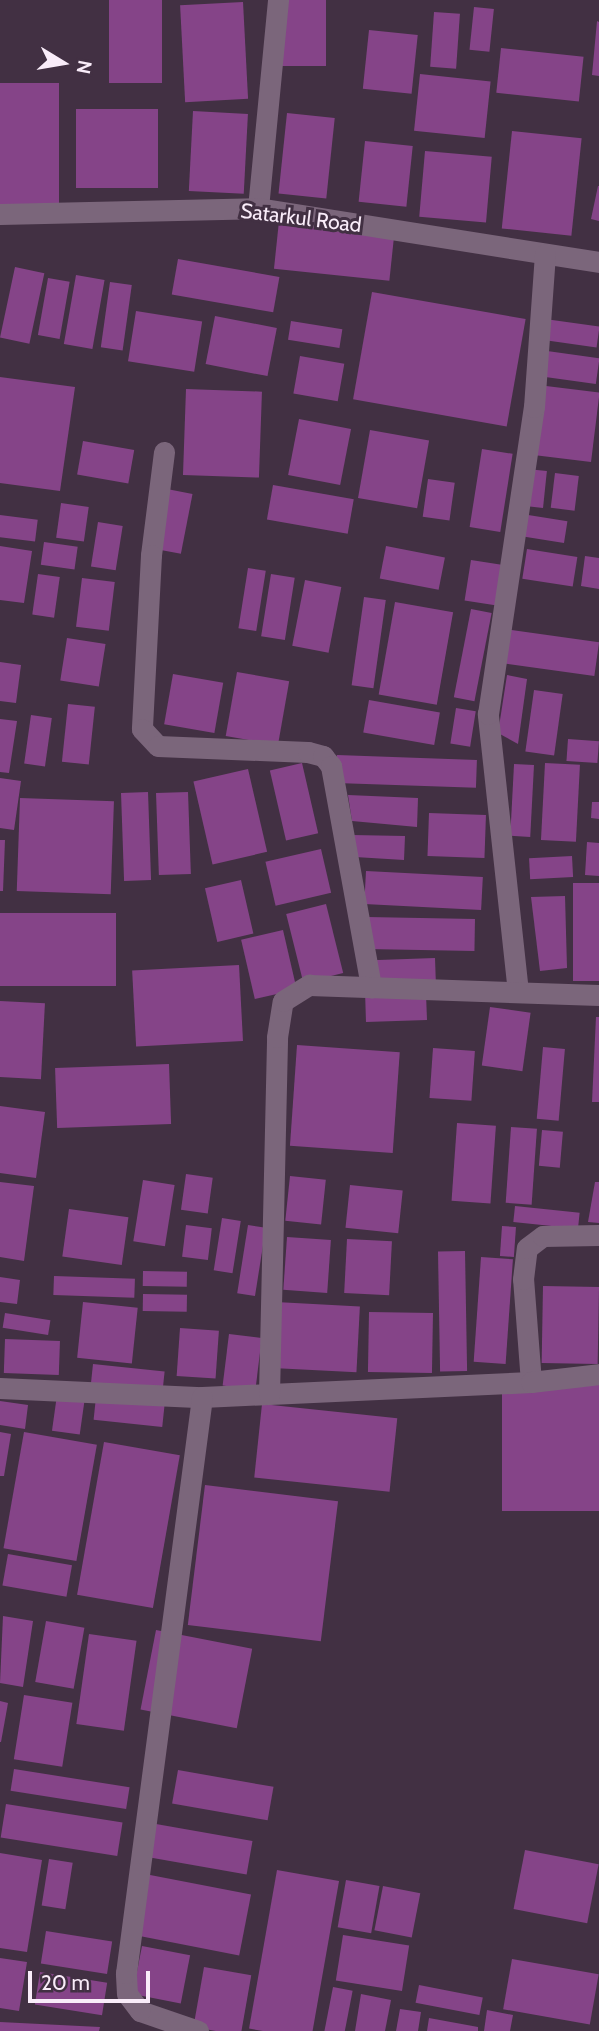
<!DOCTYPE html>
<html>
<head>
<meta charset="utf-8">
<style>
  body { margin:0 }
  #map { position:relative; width:599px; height:2031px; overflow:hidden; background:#423043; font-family:Cabin,sans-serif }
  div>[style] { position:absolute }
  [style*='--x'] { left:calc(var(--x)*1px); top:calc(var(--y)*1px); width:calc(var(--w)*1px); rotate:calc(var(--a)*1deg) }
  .building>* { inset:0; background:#854488; transform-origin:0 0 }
  .minor>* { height:21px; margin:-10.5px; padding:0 10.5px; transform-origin:10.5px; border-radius:10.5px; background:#7b667b }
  span { translate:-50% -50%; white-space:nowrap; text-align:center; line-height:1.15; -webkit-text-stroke:6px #423043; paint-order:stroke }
  .street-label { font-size:21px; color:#f9ecf9 }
  .north { position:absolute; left:28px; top:28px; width:70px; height:70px; -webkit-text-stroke:5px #423043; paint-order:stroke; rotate:101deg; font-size:19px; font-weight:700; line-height:28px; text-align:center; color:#f9ecf9 }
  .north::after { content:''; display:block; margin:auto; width:24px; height:32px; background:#f9ecf9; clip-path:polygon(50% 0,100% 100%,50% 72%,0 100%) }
  .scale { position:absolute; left:28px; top:1971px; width:122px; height:32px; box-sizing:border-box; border:4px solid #f9ecf9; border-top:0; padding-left:9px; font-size:21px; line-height:24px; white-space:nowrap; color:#f9ecf9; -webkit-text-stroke:5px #423043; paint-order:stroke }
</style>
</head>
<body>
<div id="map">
  <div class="building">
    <i style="left:109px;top:0;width:53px;height:83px"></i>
    <i style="left:273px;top:0;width:53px;height:66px"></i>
    <i style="left:243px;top:2px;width:97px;height:63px;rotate:87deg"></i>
    <i style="left:474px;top:7px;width:20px;height:43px;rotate:6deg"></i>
    <i style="left:434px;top:12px;width:26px;height:55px;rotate:4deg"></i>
    <i style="clip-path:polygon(597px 21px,599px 22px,599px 76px,592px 75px)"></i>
    <i style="left:369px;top:30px;width:49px;height:59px;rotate:6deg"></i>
    <i style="left:501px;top:48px;width:83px;height:45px;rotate:6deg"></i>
    <i style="left:420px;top:74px;width:71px;height:57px;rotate:6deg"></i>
    <i style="left:0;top:83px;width:59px;height:121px"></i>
    <i style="left:158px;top:109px;width:79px;height:82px;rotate:90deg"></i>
    <i style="left:193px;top:111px;width:55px;height:80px;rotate:3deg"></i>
    <i style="left:287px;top:113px;width:48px;height:81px;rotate:6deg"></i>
    <i style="left:512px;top:131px;width:70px;height:98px;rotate:6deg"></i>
    <i style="left:365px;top:141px;width:48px;height:61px;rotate:6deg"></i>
    <i style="left:425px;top:151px;width:67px;height:66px;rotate:5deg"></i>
    <i style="clip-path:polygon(598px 186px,599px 186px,599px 221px,591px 219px)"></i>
    <i style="left:279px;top:221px;width:116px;height:48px;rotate:6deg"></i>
    <i style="left:178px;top:259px;width:103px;height:36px;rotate:10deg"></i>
    <i style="left:15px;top:267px;width:30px;height:72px;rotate:12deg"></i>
    <i style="left:76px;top:275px;width:29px;height:70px;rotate:10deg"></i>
    <i style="left:48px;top:278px;width:22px;height:58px;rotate:10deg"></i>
    <i style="left:110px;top:282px;width:22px;height:66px;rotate:8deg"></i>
    <i style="left:372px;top:292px;width:156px;height:109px;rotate:10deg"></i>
    <i style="left:136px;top:311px;width:67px;height:51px;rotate:9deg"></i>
    <i style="left:215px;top:316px;width:63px;height:49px;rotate:11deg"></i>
    <i style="left:545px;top:319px;width:55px;height:21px;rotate:8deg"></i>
    <i style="left:291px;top:321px;width:52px;height:19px;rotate:9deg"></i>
    <i style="left:540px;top:350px;width:60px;height:26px;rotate:8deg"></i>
    <i style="left:300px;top:356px;width:45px;height:38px;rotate:10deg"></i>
    <i style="clip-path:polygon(0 377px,75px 387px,60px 491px,0 483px)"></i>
    <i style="left:538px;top:385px;width:62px;height:70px;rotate:7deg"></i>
    <i style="left:186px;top:389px;width:76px;height:86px;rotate:2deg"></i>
    <i style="left:299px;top:419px;width:53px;height:57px;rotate:11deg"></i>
    <i style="left:370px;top:430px;width:60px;height:69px;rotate:10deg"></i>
    <i style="left:83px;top:441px;width:52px;height:34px;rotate:10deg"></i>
    <i style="left:482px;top:449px;width:31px;height:79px;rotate:9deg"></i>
    <i style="left:527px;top:469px;width:20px;height:37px;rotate:6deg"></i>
    <i style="left:555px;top:473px;width:24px;height:35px;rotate:7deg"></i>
    <i style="left:428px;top:479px;width:27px;height:38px;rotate:8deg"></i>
    <i style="left:273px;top:485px;width:82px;height:35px;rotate:10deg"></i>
    <i style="left:167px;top:489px;width:26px;height:61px;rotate:11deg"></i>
    <i style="left:61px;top:503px;width:28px;height:35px;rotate:8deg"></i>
    <i style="left:522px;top:514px;width:46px;height:22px;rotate:9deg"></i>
    <i style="left:0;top:515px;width:38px;height:22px;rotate:7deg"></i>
    <i style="left:98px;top:522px;width:25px;height:45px;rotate:9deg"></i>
    <i style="left:44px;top:542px;width:34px;height:23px;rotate:8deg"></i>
    <i style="clip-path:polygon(0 546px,32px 551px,24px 603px,0 600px)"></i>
    <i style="left:386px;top:546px;width:60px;height:33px;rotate:11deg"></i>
    <i style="left:527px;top:549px;width:51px;height:30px;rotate:9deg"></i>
    <i style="clip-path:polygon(585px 556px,599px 558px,599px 589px,581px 586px)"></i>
    <i style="left:471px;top:560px;width:31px;height:41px;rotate:9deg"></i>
    <i style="left:248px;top:568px;width:18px;height:61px;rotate:9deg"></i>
    <i style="left:38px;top:574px;width:22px;height:41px;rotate:8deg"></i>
    <i style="left:271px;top:574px;width:24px;height:63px;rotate:9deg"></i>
    <i style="left:82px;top:578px;width:33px;height:49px;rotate:7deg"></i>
    <i style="left:305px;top:580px;width:37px;height:67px;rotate:11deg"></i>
    <i style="left:364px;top:597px;width:22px;height:89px;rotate:8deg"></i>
    <i style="left:395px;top:602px;width:59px;height:94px;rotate:10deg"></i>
    <i style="left:471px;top:609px;width:21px;height:90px;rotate:11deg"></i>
    <i style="left:504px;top:629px;width:96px;height:34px;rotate:8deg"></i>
    <i style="left:67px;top:638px;width:39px;height:43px;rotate:9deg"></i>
    <i style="clip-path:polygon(0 662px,21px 665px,16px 703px,0 701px)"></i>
    <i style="left:237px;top:672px;width:53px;height:65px;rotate:10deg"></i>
    <i style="left:173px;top:674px;width:51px;height:51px;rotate:10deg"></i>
    <i style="clip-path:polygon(507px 675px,527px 679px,518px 744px,498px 733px)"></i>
    <i style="left:534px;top:690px;width:29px;height:62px;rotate:8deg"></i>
    <i style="left:369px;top:700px;width:72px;height:33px;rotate:10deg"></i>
    <i style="left:68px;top:704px;width:27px;height:58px;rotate:6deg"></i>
    <i style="left:456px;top:708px;width:20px;height:36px;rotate:9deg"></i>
    <i style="left:31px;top:715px;width:21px;height:49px;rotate:8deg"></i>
    <i style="clip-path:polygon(0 719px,17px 721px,9px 773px,0 772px)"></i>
    <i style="left:568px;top:739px;width:31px;height:22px;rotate:4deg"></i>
    <i style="left:337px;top:755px;width:140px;height:28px;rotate:2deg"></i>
    <i style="left:302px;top:763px;width:72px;height:33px;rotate:77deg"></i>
    <i style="left:545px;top:763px;width:35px;height:77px;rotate:3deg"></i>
    <i style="left:534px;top:765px;width:72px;height:20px;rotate:93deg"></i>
    <i style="left:248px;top:769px;width:85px;height:56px;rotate:77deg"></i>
    <i style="clip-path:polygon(0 778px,21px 781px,14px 830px,0 828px)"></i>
    <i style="left:148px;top:792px;width:88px;height:27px;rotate:88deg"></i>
    <i style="left:188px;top:792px;width:82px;height:32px;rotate:88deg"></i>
    <i style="clip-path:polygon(348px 795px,418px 798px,417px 827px,352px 821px)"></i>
    <i style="left:20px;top:798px;width:94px;height:93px;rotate:2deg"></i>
    <i style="clip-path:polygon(592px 802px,599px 802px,599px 819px,591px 818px)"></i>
    <i style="left:429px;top:813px;width:57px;height:43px;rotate:2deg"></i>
    <i style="clip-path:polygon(352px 835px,405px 836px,404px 860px,355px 857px)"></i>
    <i style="clip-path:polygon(0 840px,5px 840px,3px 891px,0 891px)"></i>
    <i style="clip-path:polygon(587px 842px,599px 843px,599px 876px,585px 875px)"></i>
    <i style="left:321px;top:849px;width:45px;height:57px;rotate:77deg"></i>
    <i style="left:572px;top:856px;width:21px;height:43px;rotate:87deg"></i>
    <i style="left:366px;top:871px;width:117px;height:33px;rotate:3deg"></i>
    <i style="left:241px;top:880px;width:55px;height:37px;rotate:77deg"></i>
    <i style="left:573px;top:883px;width:26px;height:98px"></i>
    <i style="clip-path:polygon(565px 896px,567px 968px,540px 971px,531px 897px)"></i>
    <i style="left:326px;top:904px;width:71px;height:41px;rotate:76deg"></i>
    <i style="left:0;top:913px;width:116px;height:73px"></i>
    <i style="left:367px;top:917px;width:108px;height:32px;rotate:1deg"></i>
    <i style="left:283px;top:930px;width:61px;height:43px;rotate:77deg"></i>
    <i style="left:435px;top:958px;width:23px;height:64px;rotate:88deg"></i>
    <i style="left:239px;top:965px;width:76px;height:107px;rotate:87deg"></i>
    <i style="clip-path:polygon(365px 991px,426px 994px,427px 1020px,366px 1022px)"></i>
    <i style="left:0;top:1001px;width:45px;height:76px;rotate:3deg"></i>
    <i style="left:490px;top:1007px;width:41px;height:59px;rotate:8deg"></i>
    <i style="clip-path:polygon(596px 1017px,599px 1017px,599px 1102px,592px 1102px)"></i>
    <i style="left:297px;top:1045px;width:103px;height:101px;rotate:4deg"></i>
    <i style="left:543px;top:1047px;width:22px;height:72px;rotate:5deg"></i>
    <i style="left:433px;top:1048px;width:42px;height:50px;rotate:4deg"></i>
    <i style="left:169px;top:1064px;width:60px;height:114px;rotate:88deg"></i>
    <i style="clip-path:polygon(0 1106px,45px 1112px,36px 1178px,0 1173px)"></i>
    <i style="left:457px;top:1123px;width:39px;height:78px;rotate:4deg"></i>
    <i style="left:511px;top:1127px;width:26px;height:76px;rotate:4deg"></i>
    <i style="left:542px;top:1130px;width:21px;height:36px;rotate:5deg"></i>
    <i style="left:186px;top:1174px;width:27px;height:36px;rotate:8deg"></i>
    <i style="left:290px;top:1176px;width:36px;height:45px;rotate:6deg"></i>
    <i style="left:143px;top:1180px;width:32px;height:62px;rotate:9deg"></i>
    <i style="clip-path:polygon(0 1182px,34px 1186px,24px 1261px,0 1257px)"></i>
    <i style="clip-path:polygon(595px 1182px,599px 1182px,599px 1223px,588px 1222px)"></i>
    <i style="left:350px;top:1185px;width:53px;height:43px;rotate:6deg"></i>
    <i style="left:515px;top:1206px;width:65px;height:16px;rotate:6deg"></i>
    <i style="left:69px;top:1209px;width:60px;height:48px;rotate:8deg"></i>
    <i style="left:222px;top:1218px;width:19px;height:53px;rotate:9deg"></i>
    <i style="left:186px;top:1225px;width:26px;height:32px;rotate:7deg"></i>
    <i style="left:248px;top:1225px;width:18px;height:69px;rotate:9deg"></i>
    <i style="left:502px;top:1226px;width:14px;height:30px;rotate:4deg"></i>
    <i style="left:287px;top:1237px;width:44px;height:53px;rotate:4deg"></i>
    <i style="left:347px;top:1239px;width:45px;height:54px;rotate:3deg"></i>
    <i style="left:465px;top:1251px;width:120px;height:27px;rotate:89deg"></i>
    <i style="left:481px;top:1257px;width:32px;height:105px;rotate:4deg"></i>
    <i style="left:143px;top:1271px;width:44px;height:15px;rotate:1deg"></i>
    <i style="left:54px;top:1276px;width:81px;height:19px;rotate:2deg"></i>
    <i style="clip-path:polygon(0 1277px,20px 1280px,17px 1304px,0 1302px)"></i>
    <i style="left:543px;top:1286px;width:56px;height:77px;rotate:1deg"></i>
    <i style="left:143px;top:1294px;width:44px;height:17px;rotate:1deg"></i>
    <i style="left:83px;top:1302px;width:55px;height:56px;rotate:6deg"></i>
    <i style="left:276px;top:1302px;width:84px;height:66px;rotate:3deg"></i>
    <i style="left:369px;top:1312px;width:64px;height:60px;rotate:1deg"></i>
    <i style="left:5px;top:1313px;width:46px;height:15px;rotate:9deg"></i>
    <i style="left:180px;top:1328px;width:39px;height:48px;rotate:4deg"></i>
    <i style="left:229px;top:1334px;width:33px;height:52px;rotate:7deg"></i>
    <i style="left:5px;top:1339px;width:55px;height:34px;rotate:2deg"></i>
    <i style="left:93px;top:1364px;width:72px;height:23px;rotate:6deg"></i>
    <i style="left:599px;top:1382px;width:129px;height:97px;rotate:90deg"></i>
    <i style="left:57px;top:1395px;width:28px;height:36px;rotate:8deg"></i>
    <i style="left:96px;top:1397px;width:69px;height:23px;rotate:6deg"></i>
    <i style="clip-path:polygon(0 1401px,28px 1405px,25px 1429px,0 1425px)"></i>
    <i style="left:262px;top:1404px;width:136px;height:74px;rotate:6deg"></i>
    <i style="clip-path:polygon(0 1432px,11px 1434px,4px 1476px,0 1476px)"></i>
    <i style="left:24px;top:1432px;width:74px;height:118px;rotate:10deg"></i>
    <i style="left:104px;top:1442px;width:77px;height:155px;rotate:10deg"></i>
    <i style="left:205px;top:1485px;width:134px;height:141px;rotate:7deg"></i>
    <i style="left:8px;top:1554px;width:65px;height:32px;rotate:10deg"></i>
    <i style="clip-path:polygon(3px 1616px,33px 1621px,23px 1687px,0 1683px)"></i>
    <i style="left:46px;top:1621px;width:39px;height:62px;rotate:10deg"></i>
    <i style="left:156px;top:1630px;width:98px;height:81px;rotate:11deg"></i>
    <i style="left:89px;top:1634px;width:48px;height:91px;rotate:8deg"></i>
    <i style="left:24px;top:1695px;width:49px;height:65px;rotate:9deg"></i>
    <i style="clip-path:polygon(0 1701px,8px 1703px,1px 1742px,0 1742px)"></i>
    <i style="left:14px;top:1769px;width:117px;height:22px;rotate:9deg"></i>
    <i style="left:178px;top:1770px;width:97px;height:34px;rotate:10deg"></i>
    <i style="left:6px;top:1804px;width:118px;height:34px;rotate:9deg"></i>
    <i style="left:156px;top:1824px;width:98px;height:34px;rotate:10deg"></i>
    <i style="left:525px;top:1850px;width:75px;height:60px;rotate:11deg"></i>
    <i style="clip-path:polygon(0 1853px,42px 1860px,27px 1952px,0 1948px)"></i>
    <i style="left:49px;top:1859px;width:24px;height:47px;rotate:9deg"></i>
    <i style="left:277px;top:1870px;width:63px;height:161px;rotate:10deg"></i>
    <i style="left:145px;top:1874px;width:108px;height:62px;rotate:11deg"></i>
    <i style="left:346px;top:1880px;width:34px;height:48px;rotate:10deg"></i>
    <i style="left:383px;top:1886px;width:38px;height:45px;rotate:11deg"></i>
    <i style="left:46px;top:1931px;width:67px;height:33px;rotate:9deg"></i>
    <i style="left:343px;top:1935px;width:67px;height:46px;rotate:9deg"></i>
    <i style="left:142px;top:1946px;width:49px;height:49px;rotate:11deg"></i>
    <i style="clip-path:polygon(0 1958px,27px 1962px,19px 2011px,0 2008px)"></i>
    <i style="left:512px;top:1959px;width:88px;height:51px;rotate:10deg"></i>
    <i style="left:204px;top:1967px;width:48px;height:61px;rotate:10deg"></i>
    <i style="left:40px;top:1972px;width:68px;height:33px;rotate:9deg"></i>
    <i style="left:419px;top:1985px;width:65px;height:18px;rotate:11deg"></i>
    <i style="left:333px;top:1987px;width:20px;height:45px;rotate:11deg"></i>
    <i style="clip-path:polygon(361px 1994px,391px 2000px,385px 2031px,355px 2031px)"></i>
    <i style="clip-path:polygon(400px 2009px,421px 2012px,418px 2031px,396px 2031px)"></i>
    <i style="clip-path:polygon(487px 2010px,513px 2015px,510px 2031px,484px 2031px)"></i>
    <i style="clip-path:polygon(429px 2018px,478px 2027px,478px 2031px,427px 2031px)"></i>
    <i style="clip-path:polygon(0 2022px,100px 2027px,99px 2031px,0 2031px)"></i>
  </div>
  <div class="minor">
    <i style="--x:258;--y:208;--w:209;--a:-84.5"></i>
    <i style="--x:0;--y:214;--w:258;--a:-1.3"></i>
    <i style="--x:258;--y:208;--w:345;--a:9"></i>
    <i style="--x:164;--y:452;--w:104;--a:97.2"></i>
    <i style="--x:151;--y:555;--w:174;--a:93"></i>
    <i style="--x:142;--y:729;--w:23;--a:47"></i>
    <i style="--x:158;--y:746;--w:150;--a:2.3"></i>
    <i style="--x:308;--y:752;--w:16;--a:15"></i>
    <i style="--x:323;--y:756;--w:13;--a:51"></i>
    <i style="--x:331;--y:766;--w:225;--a:79.7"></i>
    <i style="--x:518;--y:992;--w:280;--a:-96.2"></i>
    <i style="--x:488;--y:714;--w:310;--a:-81.5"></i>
    <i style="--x:534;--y:407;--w:153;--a:-85.9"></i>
    <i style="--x:531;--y:1382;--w:103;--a:-94.4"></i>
    <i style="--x:523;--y:1279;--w:31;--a:-83"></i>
    <i style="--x:527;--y:1248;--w:20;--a:-37"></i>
    <i style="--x:543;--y:1236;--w:56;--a:-1"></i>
    <i style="--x:0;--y:1388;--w:202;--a:2.6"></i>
    <i style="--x:202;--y:1397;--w:329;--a:-2.6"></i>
    <i style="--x:531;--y:1382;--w:68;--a:-6.7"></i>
    <i style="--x:269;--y:1394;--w:357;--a:-88.7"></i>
    <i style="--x:277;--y:1037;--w:36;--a:-81"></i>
    <i style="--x:283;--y:1001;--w:31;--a:-32"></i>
    <i style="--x:309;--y:985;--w:290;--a:2"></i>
    <i style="--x:198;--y:2031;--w:61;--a:-161"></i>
    <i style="--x:140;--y:2011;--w:21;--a:-127"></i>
    <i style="--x:127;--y:1994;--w:21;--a:-93"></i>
    <i style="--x:126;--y:1973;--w:581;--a:-82.48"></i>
  </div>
  <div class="street-label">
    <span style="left:301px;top:218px;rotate:7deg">Satarkul Road</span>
  </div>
  <div class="north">N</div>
  <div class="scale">20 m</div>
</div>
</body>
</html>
